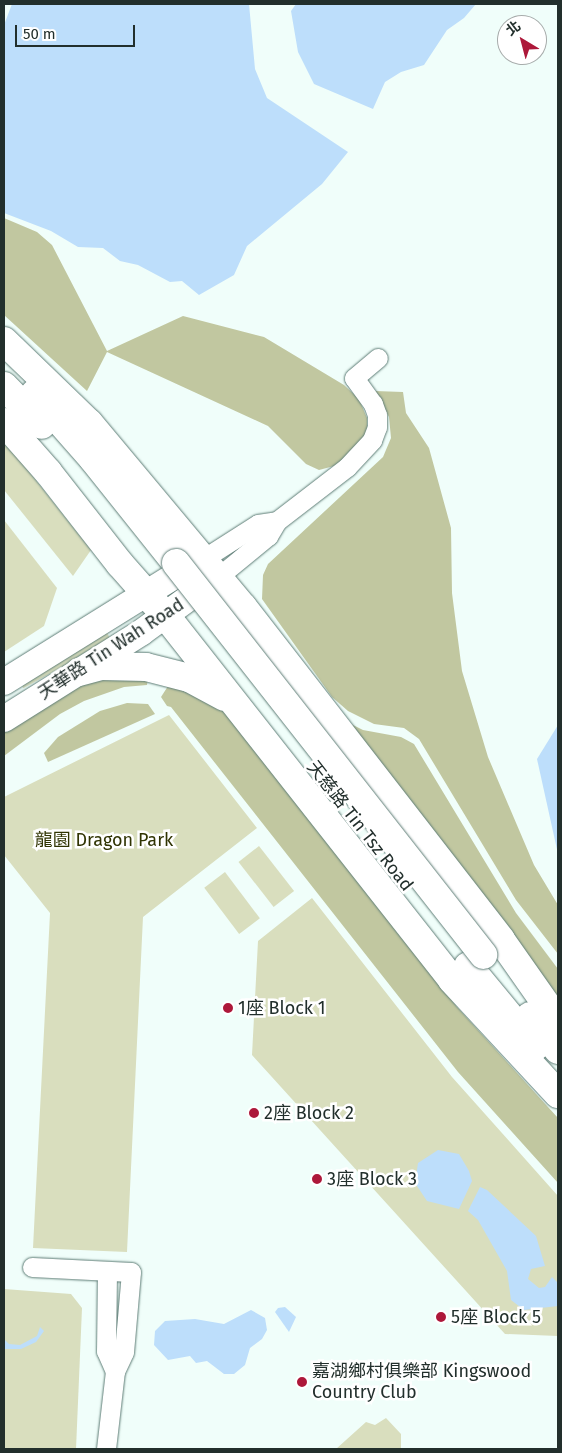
<!DOCTYPE html>
<html>
<head>
<meta charset="utf-8">
<style>
  body { margin:0 }
  #map { position:relative; width:562px; height:1453px; overflow:hidden; background:#f0fefa; font-family:"Fira Sans","Noto Sans TC",sans-serif }
  div>[style] { position:absolute }
  [style*='--x'] { left:calc(var(--x)*1px); top:calc(var(--y)*1px); width:calc(var(--w)*1px); rotate:calc(var(--a)*1deg) }
  .green>* { inset:0; background:#d9debe; transform-origin:0 0 }
  .forest>* { inset:0; background:#c1c7a0 }
  .water>* { inset:0; background:#bddefb }
  .roads { filter:drop-shadow(0 0 1px #5e7d76) drop-shadow(0 0 1px #5e7d76) }
  .minor>* { height:19px; margin:-9.5px; padding:0 9.5px; transform-origin:9.5px; border-radius:9.5px; background:#fff }
  .secondary>* { height:26px; margin:-13px; padding:0 13px; transform-origin:13px; border-radius:13px; background:#fff }
  .primary>* { height:28px; margin:-14px; padding:0 14px; transform-origin:14px; border-radius:14px; background:#fff }
  .bridges { filter:drop-shadow(0 0 1px #5e7d76) drop-shadow(0 0 1px #5e7d76) }
  .primary-bridge>* { height:28px; margin:-14px; padding:0 14px; transform-origin:14px; border-radius:14px; background:#fff }
  .dots>* { width:14px; height:14px; translate:-50% -50%; box-sizing:border-box; border:2px solid #fff; border-radius:50% }
  span { translate:-50% -50%; white-space:nowrap; text-align:center; line-height:1.15; -webkit-text-stroke:5px #fff; paint-order:stroke }
  .street-label { font-size:18px; color:#222f2c }
  .park-label { font-size:18px; color:#303403 }
  .poi-label { font-size:18px; color:#222f2c }
  .left { translate:0 -50%; text-align:left }
  .frame { position:absolute; inset:0; border:5px solid #222f2c; pointer-events:none }
  .north { position:absolute; left:497px; top:15px; width:50px; height:50px; box-sizing:border-box; background:#fff; border:1px solid #a7acab; border-radius:50%; rotate:323deg; font-size:14px; font-weight:700; line-height:20px; text-align:center; color:#222f2c }
  .north::after { content:''; display:block; margin:auto; width:18px; height:22px; background:#ad183a; clip-path:polygon(50% 0,100% 100%,50% 72%,0 100%) }
  .scale { position:absolute; left:15px; top:25px; width:120px; height:22px; box-sizing:border-box; border:2px solid #222f2c; border-top:0; padding-left:6px; font-size:15px; line-height:18px; white-space:nowrap; color:#222f2c; -webkit-text-stroke:4px #fff; paint-order:stroke }
</style>
</head>
<body>
<div id="map">
  <div class="green">
    <i style="clip-path:polygon(4px 440px,91px 550px,73px 576px,4px 490px)"></i>
    <i style="clip-path:polygon(4px 520px,57px 588px,44px 626px,4px 652px)"></i>
    <i style="left:106px;top:631px;width:10px;height:100px;rotate:61deg"></i>
    <i style="clip-path:polygon(169px 715px,257px 828px,143px 917px,127px 1252px,33px 1248px,50px 913px,4px 855px,4px 797px)"></i>
    <i style="left:259px;top:846px;width:57px;height:26px;rotate:52deg"></i>
    <i style="left:225px;top:872px;width:58px;height:26px;rotate:53deg"></i>
    <i style="clip-path:polygon(312px 898px,452px 1077px,558px 1196px,558px 1336px,505px 1334px,252px 1055px,258px 941px)"></i>
    <i style="clip-path:polygon(4px 1289px,71px 1294px,82px 1308px,76px 1449px,4px 1449px)"></i>
    <i style="clip-path:polygon(386px 1418px,401px 1434px,401px 1449px,336px 1449px,366px 1422px,375px 1425px)"></i>
  </div>
  <div class="forest">
    <i style="clip-path:polygon(4px 218px,37px 232px,52px 245px,107px 351px,183px 316px,264px 337px,344px 385px,359px 399px,367px 418px,367px 433px,357px 449px,334px 466px,319px 470px,306px 464px,268px 426px,107px 352px,87px 391px,4px 315px)"></i>
    <i style="clip-path:polygon(375px 391px,403px 392px,406px 413px,429px 448px,451px 528px,452px 593px,462px 671px,488px 757px,534px 865px,558px 905px,558px 954px,516px 900px,419px 739px,404px 728px,374px 724px,348px 711px,332px 697px,262px 599px,263px 575px,268px 564px,383px 457px,391px 438px,389px 417px)"></i>
    <i style="clip-path:polygon(120px 677px,148px 678px,147px 685px,124px 687px,84px 701px,60px 714px,4px 756px,4px 732px,58px 696px,87px 682px)"></i>
    <i style="clip-path:polygon(170px 683px,221px 709px,238px 726px,457px 1007px,558px 1118px,558px 1183px,458px 1072px,171px 707px,167px 706px,161px 697px)"></i>
    <i style="clip-path:polygon(127px 703px,148px 704px,155px 714px,48px 762px,44px 753px,58px 737px,100px 711px)"></i>
    <i style="clip-path:polygon(343px 720px,363px 730px,401px 737px,414px 744px,516px 913px,558px 969px,558px 1004px)"></i>
  </div>
  <div class="water">
    <i style="clip-path:polygon(12px 4px,249px 4px,255px 69px,267px 98px,348px 152px,322px 184px,247px 246px,234px 275px,199px 295px,182px 281px,170px 282px,138px 265px,120px 261px,103px 248px,78px 247px,51px 231px,4px 213px,4px 25px)"></i>
    <i style="clip-path:polygon(296px 4px,476px 4px,464px 18px,447px 30px,424px 65px,401px 72px,385px 82px,373px 109px,314px 84px,298px 52px,291px 11px)"></i>
    <i style="clip-path:polygon(558px 725px,558px 854px,537px 759px)"></i>
    <i style="clip-path:polygon(438px 1150px,459px 1154px,469px 1171px,472px 1181px,459px 1209px,427px 1201px,415px 1183px,418px 1163px)"></i>
    <i style="clip-path:polygon(480px 1187px,487px 1190px,536px 1236px,545px 1266px,531px 1269px,528px 1279px,539px 1288px,545px 1287px,552px 1277px,558px 1283px,558px 1306px,524px 1310px,511px 1300px,507px 1271px,478px 1220px,468px 1211px)"></i>
    <i style="clip-path:polygon(285px 1307px,296px 1317px,289px 1332px,275px 1312px,278px 1308px)"></i>
    <i style="clip-path:polygon(251px 1310px,265px 1318px,267px 1330px,262px 1339px,250px 1348px,245px 1365px,234px 1374px,224px 1374px,207px 1361px,196px 1363px,190px 1356px,168px 1360px,154px 1345px,155px 1331px,165px 1321px,195px 1319px,224px 1324px)"></i>
    <i style="clip-path:polygon(40px 1327px,44px 1331px,36px 1342px,21px 1349px,4px 1349px,4px 1339px,9px 1344px,20px 1345px,37px 1336px)"></i>
  </div>
  <div class="roads">
    <div class="minor">
      <i style="--x:203;--y:559;--w:65;--a:-32.5"></i>
      <i style="--x:258;--y:524;--w:19;--a:-9"></i>
      <i style="--x:218;--y:577;--w:65;--a:-39.4"></i>
      <i style="--x:268;--y:536;--w:17;--a:-59"></i>
      <i style="--x:277;--y:521;--w:88;--a:-37.6"></i>
      <i style="--x:347;--y:467;--w:37;--a:-47"></i>
      <i style="--x:372;--y:440;--w:14;--a:-69"></i>
      <i style="--x:377;--y:427;--w:12;--a:-90"></i>
      <i style="--x:377;--y:415;--w:12;--a:-110"></i>
      <i style="--x:373;--y:404;--w:32;--a:-126"></i>
      <i style="--x:354;--y:378;--w:31;--a:-40"></i>
      <i style="--x:32;--y:1267;--w:99;--a:2.9"></i>
      <i style="--x:131;--y:1272;--w:80;--a:95"></i>
      <i style="--x:124;--y:1352;--w:21;--a:115"></i>
      <i style="--x:115;--y:1371;--w:79;--a:96.6"></i>
      <i style="--x:107;--y:1271;--w:80;--a:90.7"></i>
      <i style="--x:106;--y:1351;--w:22;--a:66"></i>
    </div>
    <div class="secondary">
      <i style="--x:4;--y:682;--w:231;--a:-31.9"></i>
      <i style="--x:4;--y:719;--w:163;--a:-32.2"></i>
      <i style="--x:142;--y:632;--w:90;--a:-36"></i>
    </div>
    <div class="primary">
      <i style="--x:4;--y:341;--w:118;--a:44"></i>
      <i style="--x:89;--y:423;--w:240;--a:50.1"></i>
      <i style="--x:243;--y:607;--w:421;--a:52.2"></i>
      <i style="--x:501;--y:940;--w:99;--a:54.9"></i>
      <i style="--x:4;--y:386;--w:54;--a:45.7"></i>
      <i style="--x:35;--y:393;--w:88;--a:48.7"></i>
      <i style="--x:93;--y:459;--w:133;--a:51.4"></i>
      <i style="--x:4;--y:422;--w:67;--a:48.7"></i>
      <i style="--x:48;--y:472;--w:117;--a:52"></i>
      <i style="--x:120;--y:564;--w:69;--a:48.5"></i>
      <i style="--x:166;--y:616;--w:463;--a:51.8"></i>
      <i style="--x:452;--y:980;--w:156;--a:47.1"></i>
      <i style="--x:79;--y:672;--w:23;--a:-15"></i>
      <i style="--x:101;--y:666;--w:45;--a:1.3"></i>
      <i style="--x:146;--y:667;--w:44;--a:14.3"></i>
      <i style="--x:189;--y:678;--w:40;--a:28"></i>
      <i style="--x:468;--y:966;--w:105;--a:50.4"></i>
      <i style="--x:530;--y:1016;--w:44;--a:50.5"></i>
    </div>
  </div>
  <div class="bridges">
    <div class="primary-bridge">
      <i style="--x:176;--y:563;--w:498;--a:51.9"></i>
    </div>
  </div>
  <div class="dots">
    <i style="left:228px;top:1008px;background:#ad183a"></i>
    <i style="left:254px;top:1113px;background:#ad183a"></i>
    <i style="left:317px;top:1179px;background:#ad183a"></i>
    <i style="left:441px;top:1317px;background:#ad183a"></i>
    <i style="left:302px;top:1382px;background:#ad183a"></i>
  </div>
  <div class="street-label">
    <span style="left:111px;top:649px;rotate:-33deg">天華路 Tin Wah Road</span>
    <span style="left:360px;top:826px;rotate:52deg">天慈路 Tin Tsz Road</span>
  </div>
  <div class="park-label">
    <span style="left:104px;top:840px">龍園 Dragon Park</span>
  </div>
  <div class="poi-label">
    <span class="left" style="left:238px;top:1008px">1座 Block 1</span>
    <span class="left" style="left:264px;top:1113px">2座 Block 2</span>
    <span class="left" style="left:327px;top:1179px">3座 Block 3</span>
    <span class="left" style="left:451px;top:1317px">5座 Block 5</span>
    <span class="left" style="left:312px;top:1382px">嘉湖鄉村俱樂部 Kingswood<br>Country Club</span>
  </div>
  <div class="frame"></div>
  <div class="north">北</div>
  <div class="scale">50 m</div>
</div>
</body>
</html>
